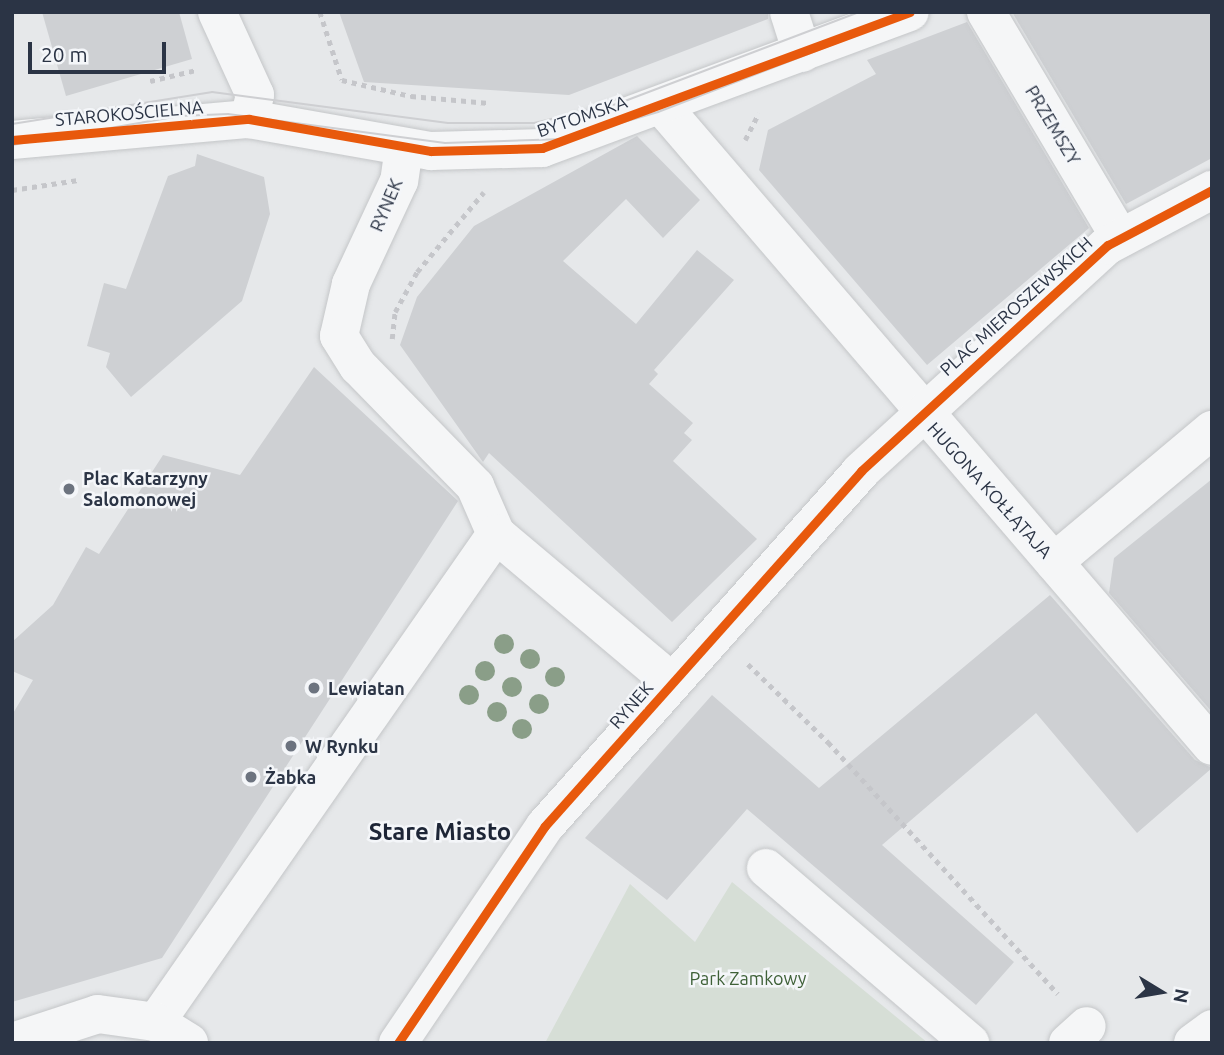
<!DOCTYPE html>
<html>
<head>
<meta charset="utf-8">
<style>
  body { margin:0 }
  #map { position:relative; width:1224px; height:1055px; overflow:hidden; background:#e6e8ea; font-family:Ubuntu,sans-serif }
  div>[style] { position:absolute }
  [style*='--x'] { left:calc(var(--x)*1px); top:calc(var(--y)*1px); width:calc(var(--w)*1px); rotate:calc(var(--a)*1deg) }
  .green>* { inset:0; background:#d6ded6 }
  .building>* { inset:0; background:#ced0d3 }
  .path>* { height:4.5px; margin-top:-2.25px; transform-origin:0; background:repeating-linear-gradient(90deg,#c5c6ca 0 5px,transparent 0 10px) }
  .roads { filter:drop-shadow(0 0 2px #c4c6c8) drop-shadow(0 0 2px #c4c6c8) }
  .minor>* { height:38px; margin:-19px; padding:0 19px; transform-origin:19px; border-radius:19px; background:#f5f6f7 }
  .tram>* { height:2px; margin:-1px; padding:0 1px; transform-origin:1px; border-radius:1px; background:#cecfd2 }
  .cycleway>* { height:9px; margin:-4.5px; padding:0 4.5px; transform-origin:4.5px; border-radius:4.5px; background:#e8590c }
  .trees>* { width:20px; height:20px; margin:-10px; border-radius:50%; background:#8a9e88 }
  .dots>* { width:19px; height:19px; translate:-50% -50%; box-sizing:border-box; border:4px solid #f4f6f9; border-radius:50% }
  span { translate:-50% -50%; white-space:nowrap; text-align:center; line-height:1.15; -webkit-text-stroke:5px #f4f6f9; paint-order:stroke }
  .street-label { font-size:18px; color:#2b3445 }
  .poi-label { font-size:18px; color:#2b3445; font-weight:700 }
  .left { translate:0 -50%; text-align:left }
  .park-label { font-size:18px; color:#3f6138 }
  .district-label { font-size:24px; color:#1d2536; font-weight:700 }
  .frame { position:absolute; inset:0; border:14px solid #2b3445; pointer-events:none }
  .north { position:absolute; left:1126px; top:957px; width:70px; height:70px; -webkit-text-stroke:5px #f4f6f9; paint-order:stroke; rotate:101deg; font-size:19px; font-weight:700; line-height:28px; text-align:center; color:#2b3445 }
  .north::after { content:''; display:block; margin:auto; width:24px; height:32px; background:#2b3445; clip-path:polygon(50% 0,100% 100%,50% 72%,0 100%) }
  .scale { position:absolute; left:28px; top:42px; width:138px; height:32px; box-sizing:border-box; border:4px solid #2b3445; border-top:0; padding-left:9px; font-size:21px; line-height:24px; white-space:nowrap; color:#2b3445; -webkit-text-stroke:5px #f4f6f9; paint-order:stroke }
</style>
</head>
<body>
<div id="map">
  <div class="green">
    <i style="clip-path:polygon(732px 882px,928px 1043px,545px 1043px,630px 884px,695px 942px)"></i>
  </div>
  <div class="building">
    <i style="clip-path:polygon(42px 12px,179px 12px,192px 59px,66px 96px)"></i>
    <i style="clip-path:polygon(339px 12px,768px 12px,768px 19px,569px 95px,364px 82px)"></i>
    <i style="clip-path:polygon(1012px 12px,1212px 12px,1212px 158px,1126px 204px)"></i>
    <i style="clip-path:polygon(967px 22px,1089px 228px,927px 365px,759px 170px,768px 130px,876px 74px,867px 60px)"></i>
    <i style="clip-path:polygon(637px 136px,700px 200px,663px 238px,626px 199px,563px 261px,636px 324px,697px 250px,734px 280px,654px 370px,658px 374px,649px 384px,693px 423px,684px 433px,692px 440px,673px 461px,757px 539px,672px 622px,489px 453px,483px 462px,400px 345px,417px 297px,474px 226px)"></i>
    <i style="clip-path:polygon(197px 154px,264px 177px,270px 214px,242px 301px,131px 397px,106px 367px,110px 353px,87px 346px,104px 283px,126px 289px,168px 176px,195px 166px)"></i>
    <i style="clip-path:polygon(314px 367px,458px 501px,162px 958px,12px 1002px,12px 715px,33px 680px,12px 671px,12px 642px,53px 605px,86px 547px,99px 554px,163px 455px,240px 475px)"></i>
    <i style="clip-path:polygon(1212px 479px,1212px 712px,1109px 593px,1114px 558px)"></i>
    <i style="clip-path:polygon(1050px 595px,1195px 760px,1212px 768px,1137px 833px,1036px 713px,882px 845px,1014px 962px,976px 1005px,747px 809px,667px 900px,585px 838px,712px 695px,819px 788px)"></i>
  </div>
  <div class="path">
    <i style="--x:320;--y:12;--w:71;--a:72.1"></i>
    <i style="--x:342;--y:80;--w:71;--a:13.1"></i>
    <i style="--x:411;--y:96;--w:78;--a:5.1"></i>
    <i style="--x:150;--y:81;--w:47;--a:-13.4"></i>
    <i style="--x:745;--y:140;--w:30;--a:-63"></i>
    <i style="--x:12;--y:190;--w:67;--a:-8.6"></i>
    <i style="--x:392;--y:339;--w:27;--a:-84"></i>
    <i style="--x:395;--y:312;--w:46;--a:-61.2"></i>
    <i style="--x:417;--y:272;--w:104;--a:-50.1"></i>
    <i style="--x:748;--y:664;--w:112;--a:44.3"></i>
    <i style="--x:828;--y:742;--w:341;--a:47.6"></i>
  </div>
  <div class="roads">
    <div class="minor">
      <i style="--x:217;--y:12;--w:91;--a:65.4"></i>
      <i style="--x:255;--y:95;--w:25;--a:104"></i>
      <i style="--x:789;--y:12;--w:43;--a:72.4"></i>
      <i style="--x:986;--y:12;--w:263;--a:59.3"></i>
      <i style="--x:661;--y:105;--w:845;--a:49.32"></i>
      <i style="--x:12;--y:140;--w:238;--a:-5.1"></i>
      <i style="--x:249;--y:119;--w:185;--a:10"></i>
      <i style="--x:431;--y:151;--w:111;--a:-1.5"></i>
      <i style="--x:542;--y:148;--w:392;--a:-20.3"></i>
      <i style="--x:404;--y:147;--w:34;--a:98"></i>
      <i style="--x:399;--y:181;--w:114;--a:115"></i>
      <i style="--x:351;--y:284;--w:53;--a:103"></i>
      <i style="--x:339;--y:336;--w:36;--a:58"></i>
      <i style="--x:358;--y:366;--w:168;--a:45.7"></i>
      <i style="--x:475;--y:486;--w:52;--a:66.4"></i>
      <i style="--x:496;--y:534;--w:230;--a:40.1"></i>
      <i style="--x:1054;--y:562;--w:206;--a:-39.9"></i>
      <i style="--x:766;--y:868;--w:269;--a:40.6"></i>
      <i style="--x:156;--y:1022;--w:595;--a:-55.13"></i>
      <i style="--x:12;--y:1042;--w:90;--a:-18"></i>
      <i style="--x:98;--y:1014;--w:59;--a:7.9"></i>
      <i style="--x:156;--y:1022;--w:39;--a:32"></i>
      <i style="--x:398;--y:1043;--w:262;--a:-55.9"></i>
      <i style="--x:545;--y:826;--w:475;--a:-48.3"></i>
      <i style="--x:861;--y:471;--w:335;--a:-42.5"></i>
      <i style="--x:1108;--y:245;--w:118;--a:-27.9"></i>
      <i style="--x:1068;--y:1043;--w:25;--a:-42"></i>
      <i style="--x:1193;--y:1043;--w:24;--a:-36"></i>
    </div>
  </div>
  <div class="tram">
    <i style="--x:12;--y:124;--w:203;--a:-9.1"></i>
    <i style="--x:212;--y:92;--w:238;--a:7.5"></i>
    <i style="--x:448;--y:123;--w:86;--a:0"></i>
    <i style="--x:534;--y:123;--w:85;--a:-12.9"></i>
    <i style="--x:617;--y:104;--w:259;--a:-20.8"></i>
    <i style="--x:12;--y:145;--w:170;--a:-9.8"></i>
    <i style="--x:180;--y:116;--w:48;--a:-2.4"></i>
    <i style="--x:228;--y:114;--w:219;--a:7.6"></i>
    <i style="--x:445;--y:143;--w:120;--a:-1.9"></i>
    <i style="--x:565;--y:139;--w:97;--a:-16.2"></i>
    <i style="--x:658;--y:112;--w:278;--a:-21.1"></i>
  </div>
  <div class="cycleway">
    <i style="--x:12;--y:140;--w:238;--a:-5.1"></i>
    <i style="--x:249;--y:119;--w:185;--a:10"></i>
    <i style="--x:431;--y:151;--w:111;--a:-1.5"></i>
    <i style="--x:542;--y:148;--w:392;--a:-20.3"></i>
    <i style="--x:398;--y:1043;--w:262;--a:-55.9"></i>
    <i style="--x:545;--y:826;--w:475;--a:-48.3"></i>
    <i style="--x:861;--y:471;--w:335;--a:-42.5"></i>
    <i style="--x:1108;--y:245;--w:118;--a:-27.9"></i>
  </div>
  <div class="trees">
    <i style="left:504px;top:644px"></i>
    <i style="left:530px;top:659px"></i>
    <i style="left:485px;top:671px"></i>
    <i style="left:555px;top:677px"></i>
    <i style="left:512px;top:687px"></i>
    <i style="left:469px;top:695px"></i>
    <i style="left:539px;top:704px"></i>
    <i style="left:497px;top:712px"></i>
    <i style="left:522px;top:729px"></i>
  </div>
  <div class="dots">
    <i style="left:69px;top:489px;background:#6c737f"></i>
    <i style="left:314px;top:688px;background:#6c737f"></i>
    <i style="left:291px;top:746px;background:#6c737f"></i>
    <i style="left:251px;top:777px;background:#6c737f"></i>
  </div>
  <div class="street-label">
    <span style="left:129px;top:113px;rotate:-5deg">STAROKOŚCIELNA</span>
    <span style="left:582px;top:116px;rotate:-19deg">BYTOMSKA</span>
    <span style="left:1053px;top:125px;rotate:59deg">PRZEMSZY</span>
    <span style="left:386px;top:205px;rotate:-67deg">RYNEK</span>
    <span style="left:1016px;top:306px;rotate:-42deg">PLAC MIEROSZEWSKICH</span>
    <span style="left:990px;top:490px;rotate:48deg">HUGONA KOŁŁĄTAJA</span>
    <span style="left:631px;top:705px;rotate:-49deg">RYNEK</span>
  </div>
  <div class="poi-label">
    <span class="left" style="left:83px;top:489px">Plac Katarzyny<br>Salomonowej</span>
    <span class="left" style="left:328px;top:688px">Lewiatan</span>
    <span class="left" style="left:305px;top:746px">W Rynku</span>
    <span class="left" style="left:265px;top:777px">Żabka</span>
  </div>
  <div class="park-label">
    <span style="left:748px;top:978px">Park Zamkowy</span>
  </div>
  <div class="district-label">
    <span style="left:440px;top:832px">Stare Miasto</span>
  </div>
  <div class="frame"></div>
  <div class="north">N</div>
  <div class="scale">20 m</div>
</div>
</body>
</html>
